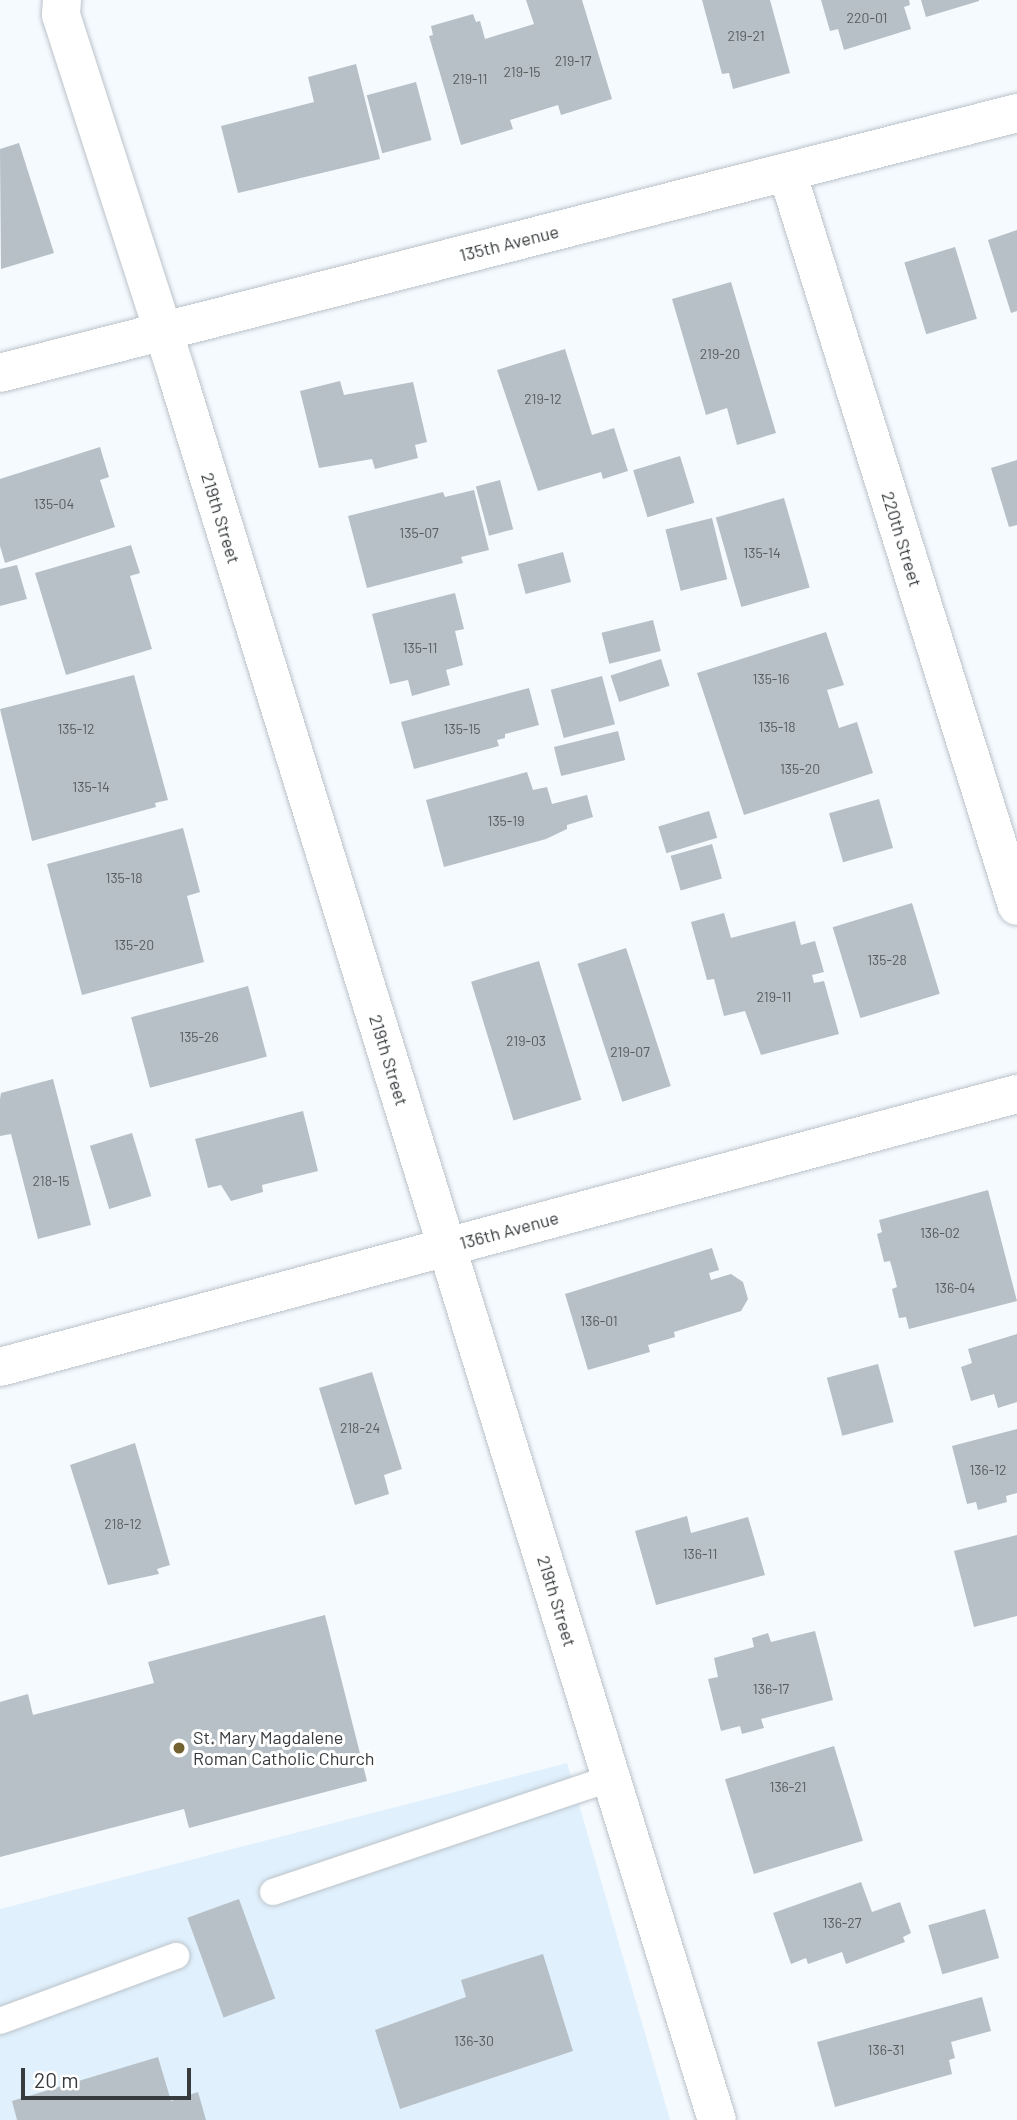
<!DOCTYPE html>
<html>
<head>
<meta charset="utf-8">
<style>
  body { margin:0 }
  #map { position:relative; width:1017px; height:2120px; overflow:hidden; background:#f5fafe; font-family:Barlow,sans-serif }
  div>[style] { position:absolute }
  [style*='--x'] { left:calc(var(--x)*1px); top:calc(var(--y)*1px); width:calc(var(--w)*1px); rotate:calc(var(--a)*1deg) }
  .built>* { inset:0; background:#e0f0fc }
  .building>* { inset:0; background:#b7c0c6; transform-origin:0 0 }
  .roads { filter:drop-shadow(0 0 2px #bbc3ca) drop-shadow(0 0 2px #bbc3ca) }
  .service>* { height:26px; margin:-13px; padding:0 13px; transform-origin:13px; border-radius:13px; background:#fff }
  .minor>* { height:38px; margin:-19px; padding:0 19px; transform-origin:19px; border-radius:19px; background:#fff }
  .dots>* { width:19px; height:19px; translate:-50% -50%; box-sizing:border-box; border:4px solid #fff; border-radius:50% }
  span { translate:-50% -50%; white-space:nowrap; text-align:center; line-height:1.15; -webkit-text-stroke:6px #fff; paint-order:stroke }
  .number-label { font-size:14px; color:#575c5f }
  .number-label span { -webkit-text-stroke-width:0 }
  .street-label { font-size:18px; color:#373b3d }
  .poi-label { font-size:18px; color:#373b3d }
  .left { translate:0 -50%; text-align:left }
  .scale { position:absolute; left:21px; top:2068px; width:170px; height:32px; box-sizing:border-box; border:4px solid #373b3d; border-top:0; padding-left:9px; font-size:21px; line-height:24px; white-space:nowrap; color:#373b3d; -webkit-text-stroke:5px #fff; paint-order:stroke }
</style>
</head>
<body>
<div id="map">
  <div class="built">
    <i style="clip-path:polygon(567px 1763px,670px 2120px,0 2120px,0 1909px)"></i>
  </div>
  <div class="building">
    <i style="clip-path:polygon(526px 0,582px 0,612px 99px,561px 115px,558px 105px,510px 120px,513px 129px,461px 145px,429px 36px,433px 35px,431px 26px,473px 14px,476px 22px,480px 21px,485px 39px,534px 24px)"></i>
    <i style="clip-path:polygon(702px 0,770px 0,790px 73px,733px 89px,729px 73px,722px 74px)"></i>
    <i style="clip-path:polygon(821px 0,909px 0,910px 5px,904px 7px,911px 29px,844px 50px,838px 29px,830px 31px)"></i>
    <i style="clip-path:polygon(921px 0,979px 0,979px 1px,926px 17px)"></i>
    <i style="clip-path:polygon(356px 64px,380px 159px,238px 193px,221px 126px,314px 102px,308px 77px)"></i>
    <i style="left:416px;top:82px;width:60px;height:51px;rotate:75deg"></i>
    <i style="clip-path:polygon(19px 143px,54px 253px,1px 269px,0 149px)"></i>
    <i style="clip-path:polygon(1017px 230px,1017px 311px,1011px 313px,988px 240px)"></i>
    <i style="left:955px;top:247px;width:75px;height:53px;rotate:73deg"></i>
    <i style="clip-path:polygon(731px 282px,776px 433px,737px 445px,727px 408px,706px 415px,672px 299px)"></i>
    <i style="clip-path:polygon(565px 349px,592px 435px,614px 428px,628px 471px,603px 479px,601px 472px,538px 491px,497px 370px)"></i>
    <i style="clip-path:polygon(340px 381px,344px 395px,413px 382px,427px 442px,415px 445px,418px 458px,375px 469px,372px 459px,319px 468px,300px 391px)"></i>
    <i style="clip-path:polygon(100px 447px,109px 477px,100px 480px,115px 527px,5px 563px,0 546px,0 479px)"></i>
    <i style="left:680px;top:456px;width:49px;height:49px;rotate:73deg"></i>
    <i style="clip-path:polygon(1017px 460px,1017px 525px,1009px 527px,991px 468px)"></i>
    <i style="left:500px;top:480px;width:51px;height:25px;rotate:75deg"></i>
    <i style="clip-path:polygon(474px 490px,489px 550px,461px 557px,463px 563px,367px 588px,348px 516px,443px 492px,445px 497px)"></i>
    <i style="left:784px;top:498px;width:93px;height:71px;rotate:74deg"></i>
    <i style="left:712px;top:518px;width:63px;height:48px;rotate:76deg"></i>
    <i style="clip-path:polygon(131px 545px,140px 573px,130px 576px,152px 649px,66px 675px,35px 573px)"></i>
    <i style="left:563px;top:552px;width:31px;height:47px;rotate:75deg"></i>
    <i style="clip-path:polygon(17px 565px,27px 599px,0 606px,0 569px)"></i>
    <i style="clip-path:polygon(455px 593px,464px 629px,455px 631px,463px 665px,446px 670px,450px 685px,412px 696px,408px 680px,390px 684px,372px 614px)"></i>
    <i style="left:653px;top:620px;width:32px;height:53px;rotate:76deg"></i>
    <i style="clip-path:polygon(826px 632px,844px 685px,827px 690px,839px 728px,857px 722px,873px 773px,744px 815px,697px 673px)"></i>
    <i style="left:661px;top:659px;width:28px;height:53px;rotate:72deg"></i>
    <i style="clip-path:polygon(134px 675px,168px 800px,155px 803px,156px 807px,32px 841px,0 709px)"></i>
    <i style="left:602px;top:676px;width:50px;height:53px;rotate:75deg"></i>
    <i style="clip-path:polygon(529px 688px,539px 725px,505px 734px,505px 738px,497px 740px,499px 746px,414px 769px,401px 722px)"></i>
    <i style="left:618px;top:731px;width:30px;height:66px;rotate:76deg"></i>
    <i style="clip-path:polygon(527px 772px,533px 790px,547px 787px,552px 804px,587px 795px,593px 817px,567px 825px,567px 829px,546px 839px,444px 867px,426px 800px)"></i>
    <i style="left:879px;top:799px;width:51px;height:52px;rotate:74deg"></i>
    <i style="left:709px;top:811px;width:28px;height:53px;rotate:73deg"></i>
    <i style="clip-path:polygon(183px 828px,200px 892px,187px 896px,204px 962px,82px 995px,47px 864px)"></i>
    <i style="left:712px;top:844px;width:36px;height:43px;rotate:74deg"></i>
    <i style="left:912px;top:903px;width:95px;height:83px;rotate:73deg"></i>
    <i style="clip-path:polygon(724px 913px,731px 938px,795px 921px,801px 945px,815px 941px,824px 972px,812px 975px,814px 983px,824px 981px,839px 1034px,761px 1055px,745px 1011px,724px 1016px,714px 979px,707px 980px,691px 922px)"></i>
    <i style="left:626px;top:948px;width:145px;height:51px;rotate:72deg"></i>
    <i style="left:539px;top:961px;width:145px;height:71px;rotate:73deg"></i>
    <i style="left:248px;top:986px;width:73px;height:121px;rotate:75deg"></i>
    <i style="clip-path:polygon(53px 1079px,91px 1225px,38px 1239px,11px 1134px,0 1136px,0 1099px,1px 1093px)"></i>
    <i style="clip-path:polygon(303px 1111px,318px 1171px,262px 1185px,263px 1192px,231px 1201px,221px 1185px,208px 1188px,195px 1139px)"></i>
    <i style="left:132px;top:1133px;width:66px;height:44px;rotate:73deg"></i>
    <i style="clip-path:polygon(988px 1190px,1017px 1301px,909px 1329px,906px 1317px,899px 1318px,892px 1289px,897px 1287px,894px 1275px,890px 1261px,884px 1262px,877px 1234px,882px 1232px,879px 1220px)"></i>
    <i style="clip-path:polygon(712px 1248px,719px 1270px,709px 1273px,711px 1280px,731px 1274px,743px 1282px,748px 1299px,741px 1311px,674px 1332px,675px 1337px,648px 1345px,650px 1352px,588px 1370px,565px 1294px)"></i>
    <i style="clip-path:polygon(1017px 1334px,1017px 1402px,998px 1408px,994px 1394px,971px 1401px,961px 1367px,972px 1363px,968px 1349px)"></i>
    <i style="left:878px;top:1364px;width:60px;height:53px;rotate:75deg"></i>
    <i style="clip-path:polygon(372px 1372px,402px 1469px,384px 1475px,389px 1494px,355px 1505px,319px 1388px)"></i>
    <i style="clip-path:polygon(1017px 1429px,1017px 1493px,1006px 1496px,1007px 1502px,978px 1510px,976px 1502px,967px 1504px,952px 1446px)"></i>
    <i style="clip-path:polygon(135px 1443px,170px 1565px,157px 1569px,159px 1574px,108px 1585px,70px 1465px)"></i>
    <i style="clip-path:polygon(687px 1516px,691px 1533px,748px 1517px,765px 1575px,656px 1605px,635px 1531px)"></i>
    <i style="clip-path:polygon(1017px 1535px,1017px 1616px,974px 1627px,954px 1551px)"></i>
    <i style="clip-path:polygon(325px 1615px,367px 1781px,189px 1828px,184px 1809px,0 1857px,0 1702px,28px 1694px,33px 1715px,154px 1683px,148px 1662px)"></i>
    <i style="clip-path:polygon(815px 1631px,833px 1700px,761px 1719px,764px 1728px,742px 1734px,740px 1726px,721px 1731px,708px 1679px,718px 1677px,714px 1658px,754px 1647px,752px 1638px,768px 1633px,771px 1642px)"></i>
    <i style="left:834px;top:1746px;width:99px;height:114px;rotate:73deg"></i>
    <i style="clip-path:polygon(861px 1882px,872px 1912px,900px 1902px,911px 1933px,903px 1937px,905px 1942px,846px 1964px,842px 1952px,808px 1964px,806px 1958px,791px 1964px,773px 1913px)"></i>
    <i style="left:239px;top:1899px;width:106px;height:55px;rotate:70deg"></i>
    <i style="left:985px;top:1909px;width:51px;height:59px;rotate:74deg"></i>
    <i style="clip-path:polygon(543px 1954px,573px 2051px,400px 2109px,375px 2030px,466px 1997px,461px 1980px)"></i>
    <i style="clip-path:polygon(982px 1997px,991px 2031px,951px 2042px,955px 2058px,949px 2060px,952px 2074px,835px 2107px,817px 2042px)"></i>
    <i style="clip-path:polygon(158px 2057px,171px 2101px,198px 2092px,206px 2120px,17px 2120px,12px 2101px)"></i>
  </div>
  <div class="roads">
    <div class="service">
      <i style="--x:273;--y:1892;--w:358;--a:-18.6"></i>
      <i style="--x:0;--y:2021;--w:188;--a:-20.3"></i>
    </div>
    <div class="minor">
      <i style="--x:62;--y:0;--w:15;--a:94"></i>
      <i style="--x:61;--y:15;--w:381;--a:72.1"></i>
      <i style="--x:178;--y:378;--w:1823;--a:72.81"></i>
      <i style="--x:787;--y:172;--w:769;--a:72.6"></i>
      <i style="--x:0;--y:373;--w:1050;--a:-14.34"></i>
      <i style="--x:0;--y:1367;--w:1053;--a:-15.03"></i>
    </div>
  </div>
  <div class="dots">
    <i style="left:179px;top:1748px;background:#746130"></i>
  </div>
  <div class="number-label">
    <span style="left:867px;top:18px">220-01</span>
    <span style="left:746px;top:36px">219-21</span>
    <span style="left:573px;top:61px">219-17</span>
    <span style="left:522px;top:72px">219-15</span>
    <span style="left:470px;top:79px">219-11</span>
    <span style="left:720px;top:354px">219-20</span>
    <span style="left:543px;top:399px">219-12</span>
    <span style="left:54px;top:504px">135-04</span>
    <span style="left:419px;top:533px">135-07</span>
    <span style="left:762px;top:553px">135-14</span>
    <span style="left:420px;top:648px">135-11</span>
    <span style="left:771px;top:679px">135-16</span>
    <span style="left:777px;top:727px">135-18</span>
    <span style="left:76px;top:729px">135-12</span>
    <span style="left:462px;top:729px">135-15</span>
    <span style="left:800px;top:769px">135-20</span>
    <span style="left:91px;top:787px">135-14</span>
    <span style="left:506px;top:821px">135-19</span>
    <span style="left:124px;top:878px">135-18</span>
    <span style="left:134px;top:945px">135-20</span>
    <span style="left:887px;top:960px">135-28</span>
    <span style="left:774px;top:997px">219-11</span>
    <span style="left:199px;top:1037px">135-26</span>
    <span style="left:526px;top:1041px">219-03</span>
    <span style="left:630px;top:1052px">219-07</span>
    <span style="left:51px;top:1181px">218-15</span>
    <span style="left:940px;top:1233px">136-02</span>
    <span style="left:955px;top:1288px">136-04</span>
    <span style="left:599px;top:1321px">136-01</span>
    <span style="left:360px;top:1428px">218-24</span>
    <span style="left:988px;top:1470px">136-12</span>
    <span style="left:123px;top:1524px">218-12</span>
    <span style="left:700px;top:1554px">136-11</span>
    <span style="left:771px;top:1689px">136-17</span>
    <span style="left:788px;top:1787px">136-21</span>
    <span style="left:842px;top:1923px">136-27</span>
    <span style="left:474px;top:2041px">136-30</span>
    <span style="left:886px;top:2050px">136-31</span>
  </div>
  <div class="street-label">
    <span style="left:509px;top:243px;rotate:-14deg">135th Avenue</span>
    <span style="left:221px;top:518px;rotate:73deg">219th Street</span>
    <span style="left:902px;top:539px;rotate:73deg">220th Street</span>
    <span style="left:389px;top:1060px;rotate:73deg">219th Street</span>
    <span style="left:509px;top:1230px;rotate:-15deg">136th Avenue</span>
    <span style="left:557px;top:1601px;rotate:73deg">219th Street</span>
  </div>
  <div class="poi-label">
    <span class="left" style="left:193px;top:1748px">St. Mary Magdalene<br>Roman Catholic Church</span>
  </div>
  <div class="scale">20 m</div>
</div>
</body>
</html>
